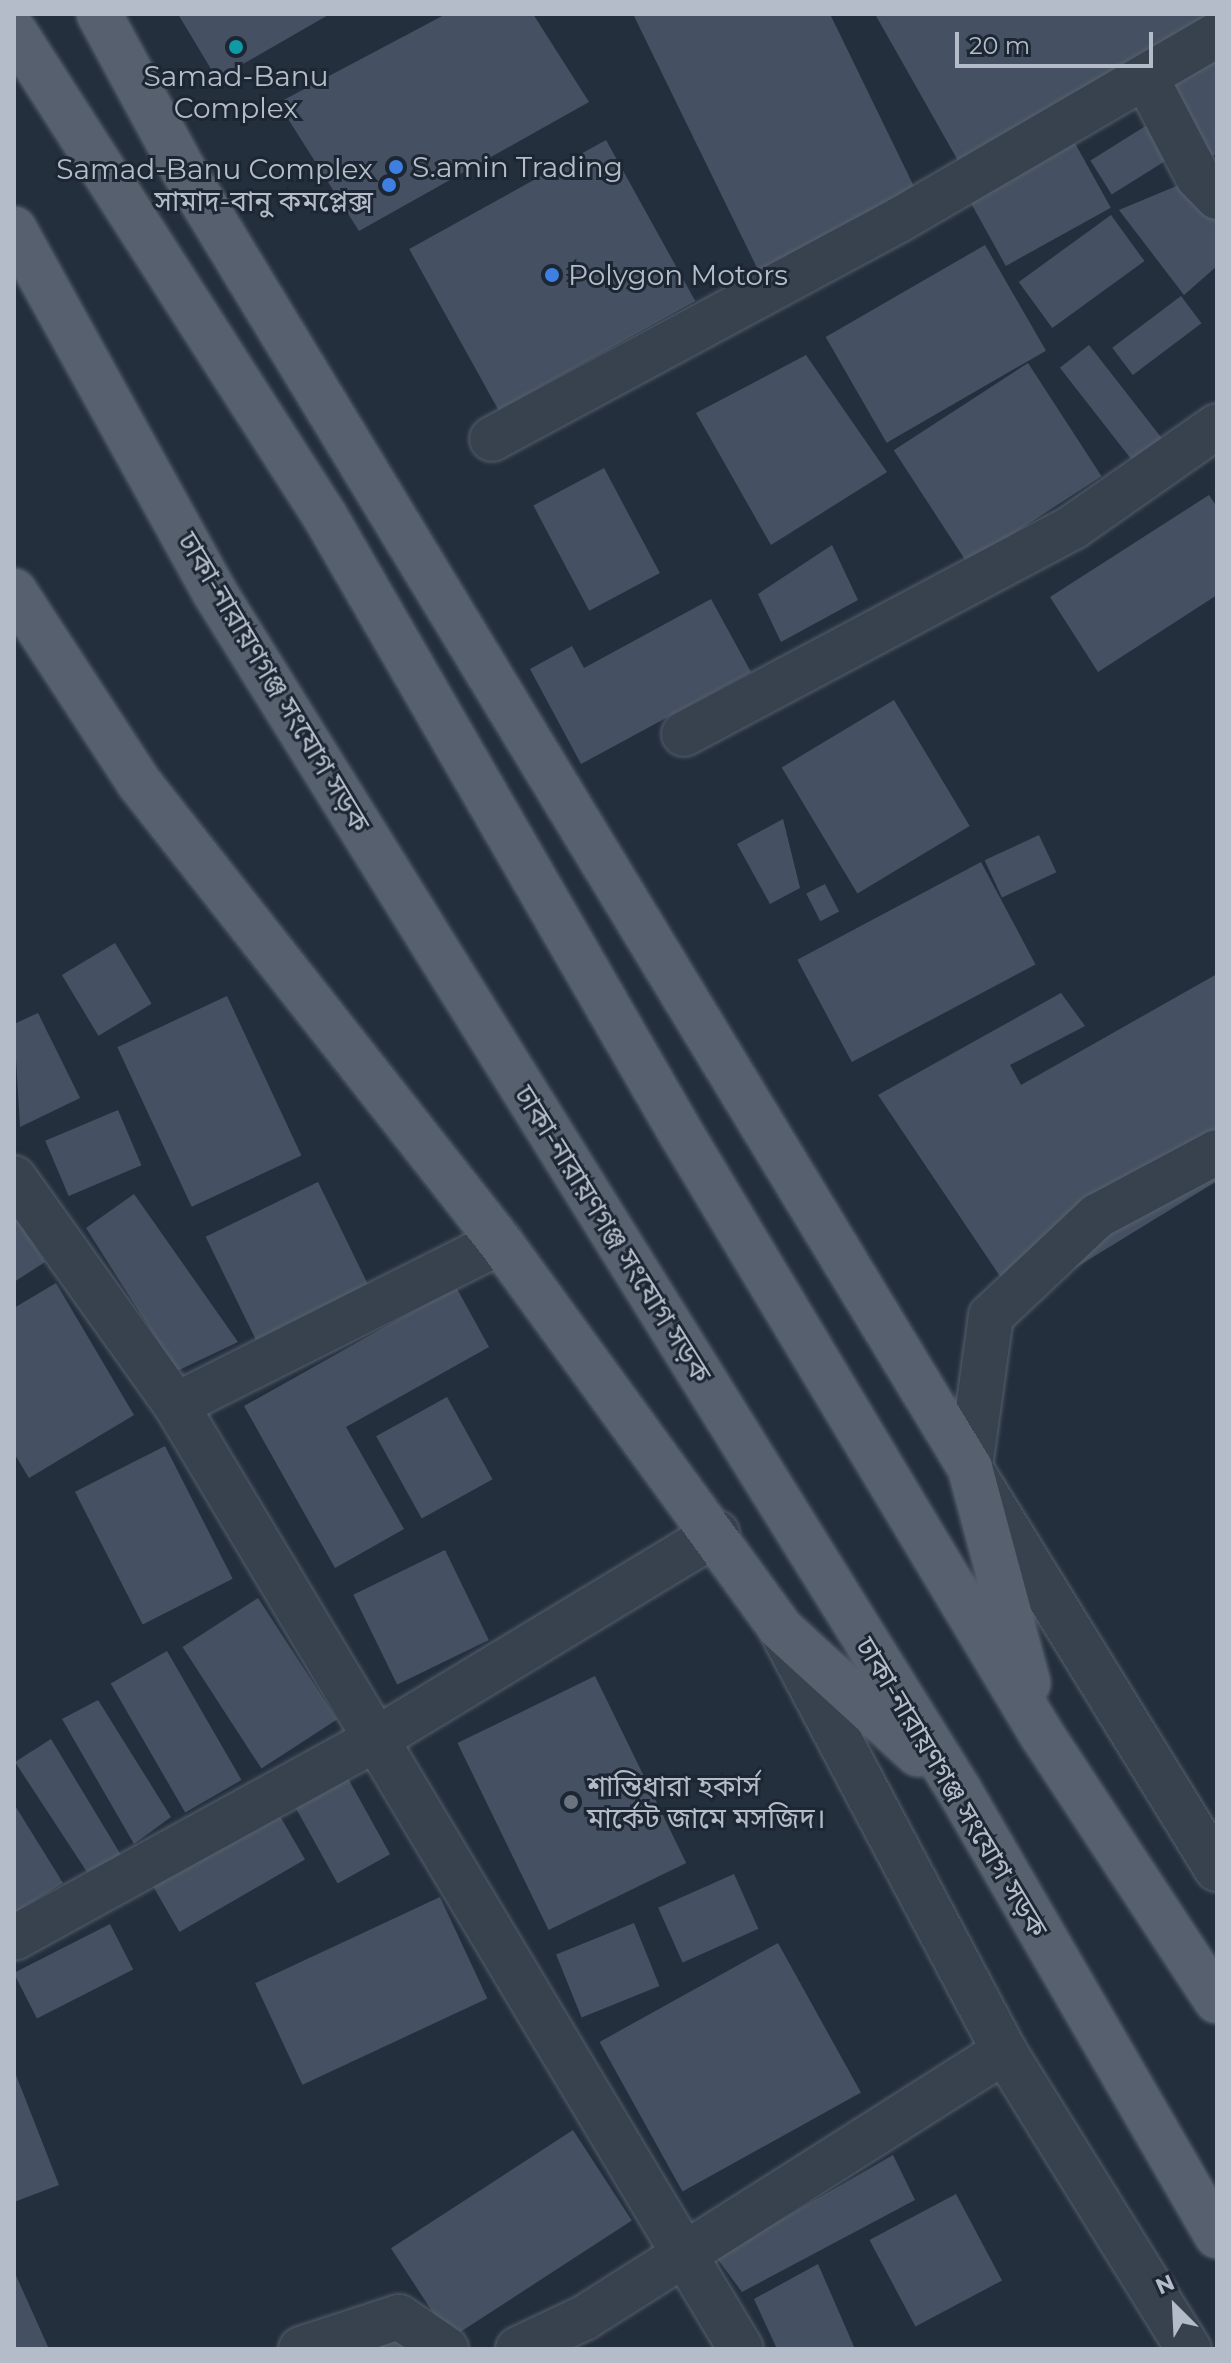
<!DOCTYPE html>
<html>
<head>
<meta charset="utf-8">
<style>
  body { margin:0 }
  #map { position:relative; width:1231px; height:2363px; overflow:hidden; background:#242f3e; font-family:Montserrat,"Noto Sans Bengali",sans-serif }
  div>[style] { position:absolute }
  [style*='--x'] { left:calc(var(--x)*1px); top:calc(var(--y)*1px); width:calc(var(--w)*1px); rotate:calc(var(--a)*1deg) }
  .building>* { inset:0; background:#455162; transform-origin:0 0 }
  .roads { filter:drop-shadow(0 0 2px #565f6c) drop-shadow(0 0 2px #565f6c) }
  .minor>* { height:44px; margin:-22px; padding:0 22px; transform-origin:22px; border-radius:22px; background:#38414e }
  .major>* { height:44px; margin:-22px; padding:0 22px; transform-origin:22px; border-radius:22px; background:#56606e }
  .dots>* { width:22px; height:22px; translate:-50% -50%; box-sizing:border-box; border:4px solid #1d2633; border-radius:50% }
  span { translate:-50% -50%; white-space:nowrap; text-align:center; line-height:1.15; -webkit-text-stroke:6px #1d2633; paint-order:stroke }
  .poi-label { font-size:28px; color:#b4bcc9 }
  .left { translate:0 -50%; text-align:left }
  .right { translate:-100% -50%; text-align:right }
  .street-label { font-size:28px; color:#b4bcc9 }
  .frame { position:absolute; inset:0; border:16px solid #b4bcc9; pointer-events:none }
  .north { position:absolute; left:1135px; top:2267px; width:80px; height:80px; -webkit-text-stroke:6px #1d2633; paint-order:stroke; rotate:336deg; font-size:22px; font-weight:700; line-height:32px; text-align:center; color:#b4bcc9 }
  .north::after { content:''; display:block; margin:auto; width:28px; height:36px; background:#b4bcc9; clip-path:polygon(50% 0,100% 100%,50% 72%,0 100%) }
  .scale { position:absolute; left:955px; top:32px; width:198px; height:36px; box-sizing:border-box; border:4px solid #b4bcc9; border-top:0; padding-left:10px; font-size:24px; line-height:28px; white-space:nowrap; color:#b4bcc9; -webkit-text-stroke:6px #1d2633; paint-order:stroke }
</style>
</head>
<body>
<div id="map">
  <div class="building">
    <i style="clip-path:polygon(178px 14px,330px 14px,217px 79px)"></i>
    <i style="clip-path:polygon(446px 14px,533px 14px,589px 102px,359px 231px,278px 103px)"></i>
    <i style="clip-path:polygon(633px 14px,830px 14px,922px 203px,762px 278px)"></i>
    <i style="clip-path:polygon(875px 14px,1217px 14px,961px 166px)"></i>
    <i style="clip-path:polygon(1217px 43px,1217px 153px,1206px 159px,1162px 72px)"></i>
    <i style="left:1160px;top:117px;width:40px;height:82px;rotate:58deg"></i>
    <i style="left:1071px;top:136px;width:82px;height:120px;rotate:61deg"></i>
    <i style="left:606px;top:140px;width:184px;height:225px;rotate:61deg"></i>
    <i style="clip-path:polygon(1198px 177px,1217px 202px,1217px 266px,1184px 295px,1119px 210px)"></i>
    <i style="left:1111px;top:215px;width:57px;height:114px;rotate:54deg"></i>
    <i style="left:985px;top:245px;width:122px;height:184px;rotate:60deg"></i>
    <i style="left:1181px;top:296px;width:34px;height:86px;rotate:53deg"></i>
    <i style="left:1089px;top:345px;width:131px;height:37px;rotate:52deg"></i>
    <i style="clip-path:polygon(806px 355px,887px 472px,771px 545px,696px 413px)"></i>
    <i style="left:1028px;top:363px;width:135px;height:160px;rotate:57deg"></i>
    <i style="left:604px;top:468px;width:119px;height:80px;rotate:62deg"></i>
    <i style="clip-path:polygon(1209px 495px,1217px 507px,1217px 595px,1098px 672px,1050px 597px)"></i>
    <i style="clip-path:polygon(832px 545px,858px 600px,781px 642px,758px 594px)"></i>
    <i style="clip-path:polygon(711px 599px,751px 672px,581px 764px,530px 669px,572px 646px,584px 668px)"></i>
    <i style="left:894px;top:700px;width:147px;height:131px;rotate:59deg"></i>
    <i style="clip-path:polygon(783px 819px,800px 888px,770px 904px,737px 844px)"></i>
    <i style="left:1039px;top:835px;width:41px;height:60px;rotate:65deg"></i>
    <i style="left:981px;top:862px;width:116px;height:208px;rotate:62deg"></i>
    <i style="left:825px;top:884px;width:31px;height:21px;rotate:63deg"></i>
    <i style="left:115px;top:943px;width:71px;height:62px;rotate:59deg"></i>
    <i style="clip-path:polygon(1217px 974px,1217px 1181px,1018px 1303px,878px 1095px,1061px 993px,1085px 1026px,1010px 1065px,1021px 1085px)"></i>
    <i style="left:227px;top:996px;width:176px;height:121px;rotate:65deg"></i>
    <i style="clip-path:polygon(38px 1013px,80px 1098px,20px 1127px,14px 1024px)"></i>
    <i style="left:118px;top:1110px;width:60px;height:79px;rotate:67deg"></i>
    <i style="left:318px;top:1182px;width:115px;height:125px;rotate:64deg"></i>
    <i style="clip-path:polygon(134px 1194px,238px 1342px,177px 1371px,86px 1228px)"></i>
    <i style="clip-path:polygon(14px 1214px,45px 1262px,14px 1282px)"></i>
    <i style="clip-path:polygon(56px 1283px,134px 1415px,29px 1478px,14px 1453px,14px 1308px)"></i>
    <i style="clip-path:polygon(456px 1287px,489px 1347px,346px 1427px,404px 1529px,335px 1568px,244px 1406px)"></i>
    <i style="left:447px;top:1397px;width:94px;height:81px;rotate:61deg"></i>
    <i style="left:165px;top:1446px;width:149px;height:101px;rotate:63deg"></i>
    <i style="left:445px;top:1550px;width:100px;height:102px;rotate:64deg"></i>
    <i style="left:258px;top:1598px;width:145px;height:90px;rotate:57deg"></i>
    <i style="left:167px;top:1651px;width:149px;height:65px;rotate:60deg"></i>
    <i style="left:595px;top:1676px;width:208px;height:153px;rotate:64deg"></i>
    <i style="clip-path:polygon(98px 1700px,171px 1817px,134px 1844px,62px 1719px)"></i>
    <i style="clip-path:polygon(51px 1739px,121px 1855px,87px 1872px,15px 1762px)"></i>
    <i style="left:345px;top:1773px;width:93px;height:60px;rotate:61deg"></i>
    <i style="clip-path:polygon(14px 1804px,63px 1883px,14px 1913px)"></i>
    <i style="left:277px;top:1811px;width:56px;height:145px;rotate:60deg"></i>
    <i style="left:734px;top:1874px;width:60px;height:83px;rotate:66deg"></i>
    <i style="left:440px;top:1897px;width:112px;height:204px;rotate:65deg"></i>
    <i style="left:634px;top:1923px;width:68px;height:84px;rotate:68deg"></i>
    <i style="left:110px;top:1924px;width:51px;height:108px;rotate:63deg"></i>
    <i style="left:778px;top:1943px;width:171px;height:204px;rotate:61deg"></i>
    <i style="clip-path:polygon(14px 2070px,59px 2185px,14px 2202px)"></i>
    <i style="left:573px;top:2130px;width:108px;height:217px;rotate:57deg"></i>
    <i style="clip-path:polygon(893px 2155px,915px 2200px,742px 2292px,716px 2257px)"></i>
    <i style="left:956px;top:2194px;width:98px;height:98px;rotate:62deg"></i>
    <i style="clip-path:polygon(818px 2264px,855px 2349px,777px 2349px,754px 2299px)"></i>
    <i style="clip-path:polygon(14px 2271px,49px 2349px,14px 2349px)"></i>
    <i style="clip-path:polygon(398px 2333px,404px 2349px,358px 2349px)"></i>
  </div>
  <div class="roads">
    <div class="minor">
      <i style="--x:1146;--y:78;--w:112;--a:62.3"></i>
      <i style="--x:1198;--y:177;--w:28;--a:46"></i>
      <i style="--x:492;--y:439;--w:462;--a:-28.3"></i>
      <i style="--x:899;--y:220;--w:368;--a:-30.2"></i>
      <i style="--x:684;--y:734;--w:441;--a:-28"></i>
      <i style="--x:1073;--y:527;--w:176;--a:-35"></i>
      <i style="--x:1217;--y:1152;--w:136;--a:151.9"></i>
      <i style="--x:1097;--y:1216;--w:146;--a:136.7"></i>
      <i style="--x:991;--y:1316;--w:153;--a:97.9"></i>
      <i style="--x:970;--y:1468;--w:471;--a:58.4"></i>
      <i style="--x:14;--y:1178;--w:279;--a:54.5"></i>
      <i style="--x:176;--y:1405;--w:1100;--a:59.1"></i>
      <i style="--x:176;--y:1405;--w:363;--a:-26.7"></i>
      <i style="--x:784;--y:1635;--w:471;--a:62.1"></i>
      <i style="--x:1004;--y:2051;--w:351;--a:58.2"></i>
      <i style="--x:14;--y:1938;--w:418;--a:-28.8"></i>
      <i style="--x:380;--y:1737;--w:394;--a:-31.2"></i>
      <i style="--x:301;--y:2349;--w:103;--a:-18.1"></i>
      <i style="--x:399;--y:2317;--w:57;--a:34.2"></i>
      <i style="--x:518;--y:2349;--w:73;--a:-25.2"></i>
      <i style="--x:584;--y:2318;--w:498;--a:-32.4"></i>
    </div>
    <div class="major">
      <i style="--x:99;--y:14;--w:179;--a:61.6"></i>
      <i style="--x:184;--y:171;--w:1517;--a:58.78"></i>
      <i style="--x:970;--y:1468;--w:223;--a:74.9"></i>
      <i style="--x:14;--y:31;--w:578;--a:57.35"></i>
      <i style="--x:326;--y:518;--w:712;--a:60.02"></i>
      <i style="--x:682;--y:1135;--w:700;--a:59.04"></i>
      <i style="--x:1042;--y:1735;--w:318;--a:56.7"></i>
      <i style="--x:14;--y:229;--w:416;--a:61.1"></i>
      <i style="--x:215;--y:593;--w:1409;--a:58.14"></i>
      <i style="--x:959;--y:1790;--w:515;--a:59.95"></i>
      <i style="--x:14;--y:591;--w:230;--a:56.9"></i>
      <i style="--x:140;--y:784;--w:583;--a:51.83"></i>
      <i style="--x:500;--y:1242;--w:477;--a:54"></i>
      <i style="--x:780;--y:1628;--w:187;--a:42.4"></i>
    </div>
  </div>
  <div class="dots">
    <i style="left:236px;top:47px;background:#0f9aa8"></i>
    <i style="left:396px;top:167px;background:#3f7fe0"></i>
    <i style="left:389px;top:185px;background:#3f7fe0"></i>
    <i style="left:552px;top:275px;background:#3f7fe0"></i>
    <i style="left:571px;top:1802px;background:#6b7280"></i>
  </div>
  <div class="poi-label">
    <span style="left:236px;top:92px">Samad-Banu<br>Complex</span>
    <span class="left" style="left:412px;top:167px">S.amin Trading</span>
    <span class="right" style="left:373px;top:185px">Samad-Banu Complex<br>সামাদ-বানু কমপ্লেক্স</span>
    <span class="left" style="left:568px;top:275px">Polygon Motors</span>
    <span class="left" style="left:587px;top:1802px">শান্তিধারা হকার্স<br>মার্কেট জামে মসজিদ।</span>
  </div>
  <div class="street-label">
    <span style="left:274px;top:682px;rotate:59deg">ঢাকা-নারায়ণগঞ্জ সংযোগ সড়ক</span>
    <span style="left:613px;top:1234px;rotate:58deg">ঢাকা-নারায়ণগঞ্জ সংযোগ সড়ক</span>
    <span style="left:952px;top:1787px;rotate:59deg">ঢাকা-নারায়ণগঞ্জ সংযোগ সড়ক</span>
  </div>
  <div class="frame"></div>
  <div class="north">N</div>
  <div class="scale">20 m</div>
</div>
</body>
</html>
